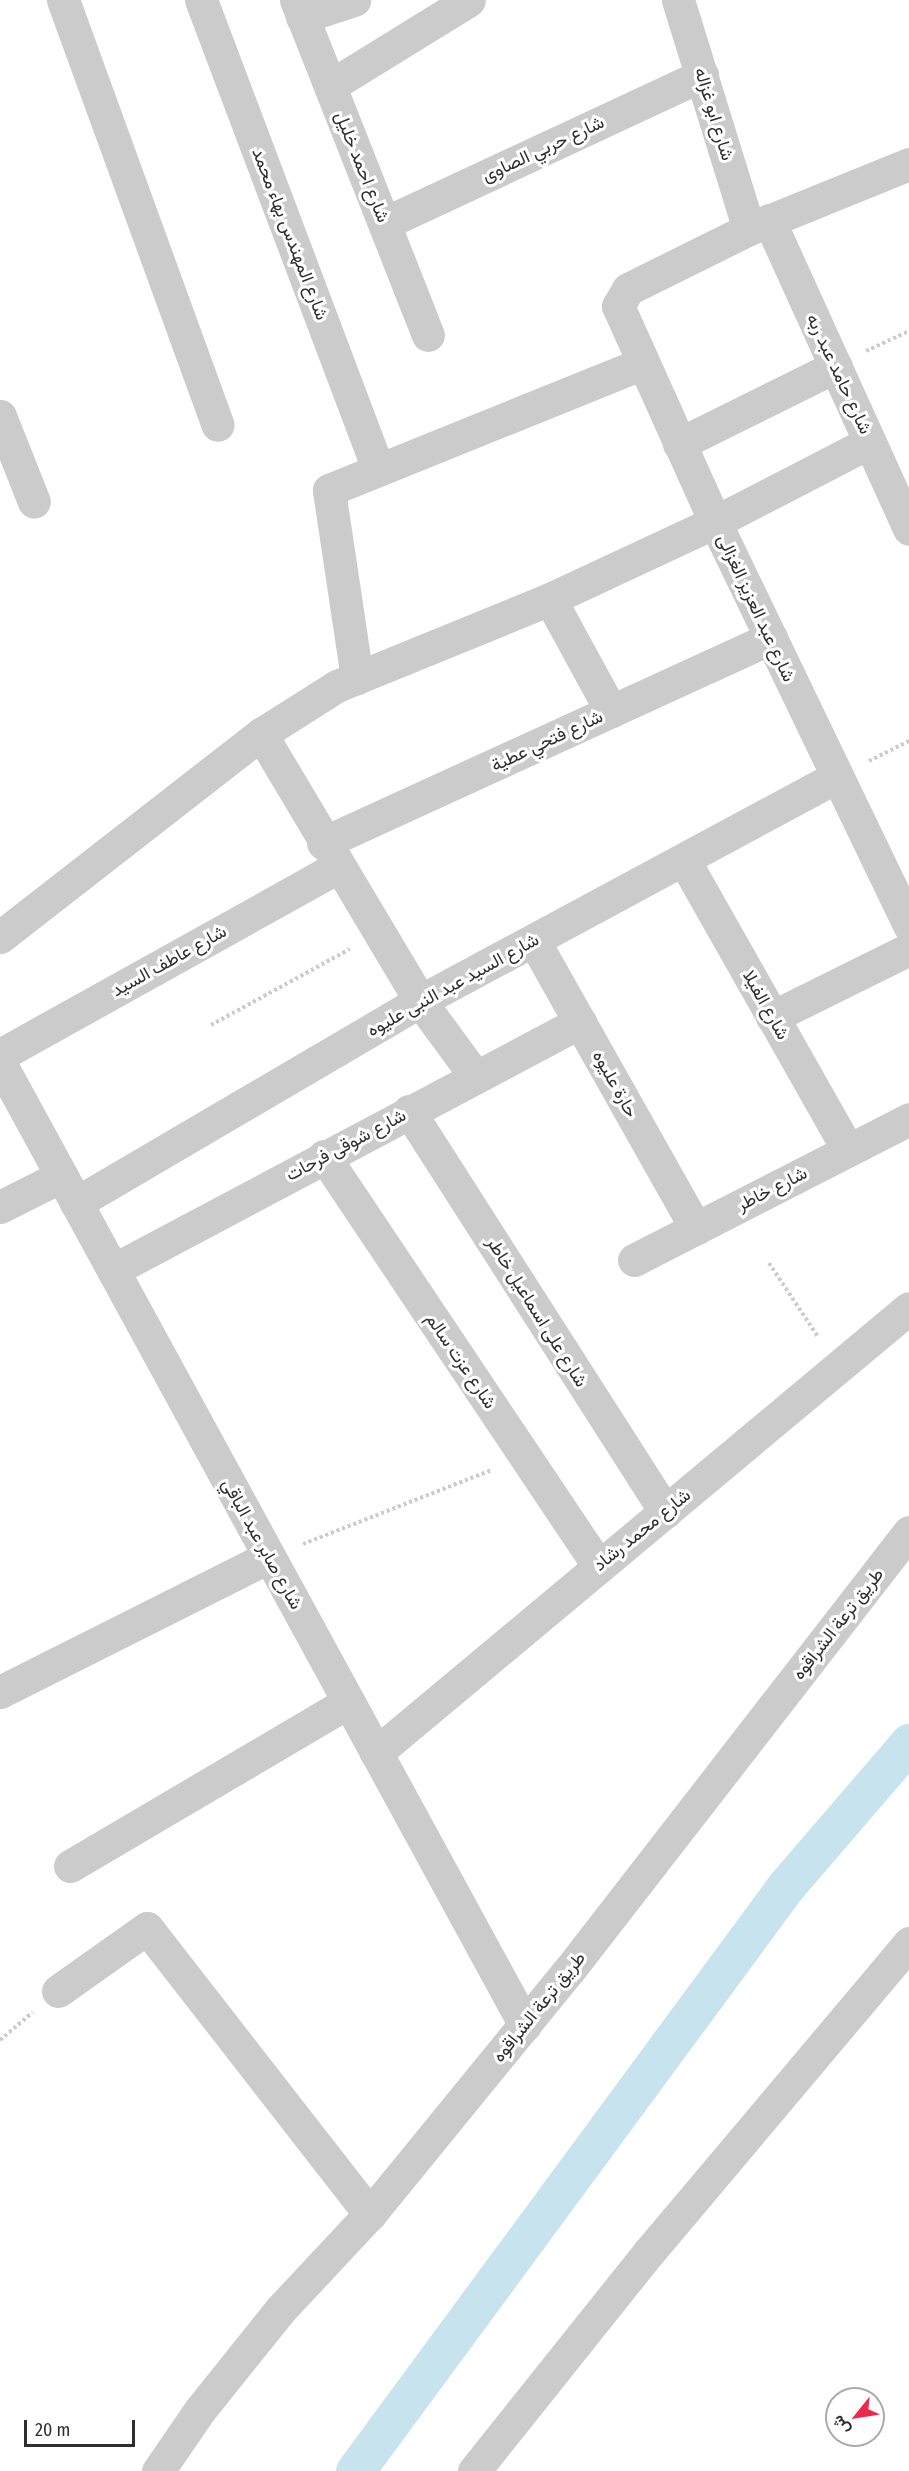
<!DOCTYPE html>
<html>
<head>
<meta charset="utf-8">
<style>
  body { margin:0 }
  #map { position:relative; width:909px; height:2471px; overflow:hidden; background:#fff; font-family:"Fira Sans Condensed",Vazirmatn,sans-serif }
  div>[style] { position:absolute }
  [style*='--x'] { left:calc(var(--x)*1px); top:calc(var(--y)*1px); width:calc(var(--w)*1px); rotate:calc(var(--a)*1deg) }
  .canal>* { height:39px; margin:-19.5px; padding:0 19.5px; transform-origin:19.5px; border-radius:19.5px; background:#c6e3ee }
  .path>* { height:4px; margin-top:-2px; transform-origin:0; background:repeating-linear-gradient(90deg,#cbcbcb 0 3px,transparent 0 6px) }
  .minor>* { height:33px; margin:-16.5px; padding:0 16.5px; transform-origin:16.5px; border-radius:16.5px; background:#cbcbcb }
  span { translate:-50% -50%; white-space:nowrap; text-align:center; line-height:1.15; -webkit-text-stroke:6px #fff; paint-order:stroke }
  .street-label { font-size:18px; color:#2e2e2e }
  .north { position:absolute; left:825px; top:2387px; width:60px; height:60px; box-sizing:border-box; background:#fff; border:2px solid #ababab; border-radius:50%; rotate:240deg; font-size:16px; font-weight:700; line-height:24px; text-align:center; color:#2e2e2e }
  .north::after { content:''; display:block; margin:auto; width:21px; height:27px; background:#f0264e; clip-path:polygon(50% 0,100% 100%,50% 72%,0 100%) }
  .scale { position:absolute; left:24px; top:2420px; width:111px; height:27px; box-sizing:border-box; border:3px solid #2e2e2e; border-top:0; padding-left:8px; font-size:18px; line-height:21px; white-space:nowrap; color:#2e2e2e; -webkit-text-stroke:4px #fff; paint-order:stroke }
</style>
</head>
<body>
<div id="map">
  <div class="canal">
    <i style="--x:355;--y:2471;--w:727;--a:-53.62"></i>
    <i style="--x:786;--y:1886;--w:189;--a:-49.3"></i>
  </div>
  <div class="path">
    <i style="--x:866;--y:351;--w:47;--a:-24.9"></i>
    <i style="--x:869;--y:761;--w:45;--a:-26.6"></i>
    <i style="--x:211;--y:1025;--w:158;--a:-28.7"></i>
    <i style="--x:769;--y:1263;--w:89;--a:56.5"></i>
    <i style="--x:303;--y:1544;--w:203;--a:-21.4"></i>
    <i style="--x:0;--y:2040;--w:43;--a:-40.3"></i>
  </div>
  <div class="minor">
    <i style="--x:63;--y:0;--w:452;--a:70"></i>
    <i style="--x:201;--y:0;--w:501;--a:69.32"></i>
    <i style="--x:296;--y:0;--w:360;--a:68.5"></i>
    <i style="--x:678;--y:0;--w:240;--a:72.8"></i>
    <i style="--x:302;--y:17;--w:55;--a:-18.1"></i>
    <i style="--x:330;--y:86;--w:163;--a:-31.7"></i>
    <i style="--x:909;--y:164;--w:173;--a:157.9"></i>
    <i style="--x:749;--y:229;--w:135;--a:153.6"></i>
    <i style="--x:628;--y:289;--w:20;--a:120"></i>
    <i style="--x:618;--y:306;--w:237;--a:65.8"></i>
    <i style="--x:715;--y:522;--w:448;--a:64.3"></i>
    <i style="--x:769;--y:220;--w:339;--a:65.6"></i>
    <i style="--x:385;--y:223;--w:350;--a:-25"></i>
    <i style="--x:0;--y:416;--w:92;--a:68.4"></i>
    <i style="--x:679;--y:444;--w:175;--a:-26.4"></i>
    <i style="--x:550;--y:599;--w:128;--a:61.4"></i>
    <i style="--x:357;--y:678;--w:190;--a:-98.5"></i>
    <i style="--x:329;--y:490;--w:339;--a:-22"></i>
    <i style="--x:261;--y:734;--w:311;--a:59.2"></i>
    <i style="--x:420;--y:1001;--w:93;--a:53.7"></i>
    <i style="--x:323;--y:843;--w:493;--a:-24.6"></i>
    <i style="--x:684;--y:860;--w:333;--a:60.5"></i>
    <i style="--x:0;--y:937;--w:331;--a:-37.9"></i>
    <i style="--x:261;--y:734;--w:90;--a:-32.3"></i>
    <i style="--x:337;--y:686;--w:230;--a:-22.2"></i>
    <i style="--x:550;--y:599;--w:182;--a:-25"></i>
    <i style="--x:715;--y:522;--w:174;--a:-27.3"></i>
    <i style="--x:534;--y:941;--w:330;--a:60.6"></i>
    <i style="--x:772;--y:1017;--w:153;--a:-26.4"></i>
    <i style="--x:0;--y:1055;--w:387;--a:-29.1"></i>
    <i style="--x:0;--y:1063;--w:1096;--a:61.38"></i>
    <i style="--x:409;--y:1111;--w:476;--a:57.4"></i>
    <i style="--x:324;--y:1156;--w:493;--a:56.2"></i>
    <i style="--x:76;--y:1203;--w:399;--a:-30.4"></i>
    <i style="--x:420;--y:1001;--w:472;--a:-28.3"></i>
    <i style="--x:0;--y:1207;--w:69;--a:-26.6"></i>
    <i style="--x:634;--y:1260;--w:309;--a:-27.1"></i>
    <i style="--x:113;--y:1270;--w:529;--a:-27.97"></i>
    <i style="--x:0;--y:1692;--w:301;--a:-26.7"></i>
    <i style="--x:376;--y:1753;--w:694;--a:-39.86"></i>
    <i style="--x:70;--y:1866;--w:323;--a:-30.5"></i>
    <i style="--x:58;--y:1991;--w:109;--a:-35.3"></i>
    <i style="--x:147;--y:1928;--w:363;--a:52.1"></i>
    <i style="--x:158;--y:2471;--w:74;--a:-55.5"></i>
    <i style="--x:200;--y:2410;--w:129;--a:-51.3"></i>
    <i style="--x:281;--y:2309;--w:130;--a:-46.9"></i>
    <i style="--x:370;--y:2214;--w:316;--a:-50.8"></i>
    <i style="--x:570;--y:1969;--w:553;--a:-52.2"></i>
    <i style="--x:474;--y:2471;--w:280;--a:-51.4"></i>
    <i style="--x:649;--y:2252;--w:404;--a:-49.9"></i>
  </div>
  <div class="street-label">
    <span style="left:714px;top:114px;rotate:73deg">شارع ابو غزاله</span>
    <span style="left:543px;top:149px;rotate:-25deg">شارع حربي الصاوى</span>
    <span style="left:362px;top:167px;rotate:68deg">شارع احمد خليل</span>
    <span style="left:290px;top:234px;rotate:69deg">شارع المهندس بهاء محمد</span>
    <span style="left:839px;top:374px;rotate:65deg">شارع حامد عبد ربه</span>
    <span style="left:756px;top:608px;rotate:65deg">شارع عبد العزيز الغزالى</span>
    <span style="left:547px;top:741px;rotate:-25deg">شارع فتحي عطية</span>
    <span style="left:169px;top:961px;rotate:-29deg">شارع عاطف السيد</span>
    <span style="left:453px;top:985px;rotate:-29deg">شارع السيد عبد النبى عليوه</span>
    <span style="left:766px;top:1005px;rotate:61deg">شارع الفيلا</span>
    <span style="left:615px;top:1084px;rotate:61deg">حارة عليوه</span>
    <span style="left:346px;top:1145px;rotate:-28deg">شارع شوقى فرحات</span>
    <span style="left:772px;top:1189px;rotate:-27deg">شارع خاطر</span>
    <span style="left:537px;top:1312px;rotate:58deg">شارع على اسماعيل خاطر</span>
    <span style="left:461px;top:1361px;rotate:56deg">شارع عزت سالم</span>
    <span style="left:642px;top:1530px;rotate:-39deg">شارع محمد رشاد</span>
    <span style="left:262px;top:1544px;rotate:61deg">شارع صابر عبد الباقي</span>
    <span style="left:838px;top:1624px;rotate:-52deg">طريق ترعة الشراقوه</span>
    <span style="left:539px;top:2007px;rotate:-51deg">طريق ترعة الشراقوه</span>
  </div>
  <div class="north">ش</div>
  <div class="scale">20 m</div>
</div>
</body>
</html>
